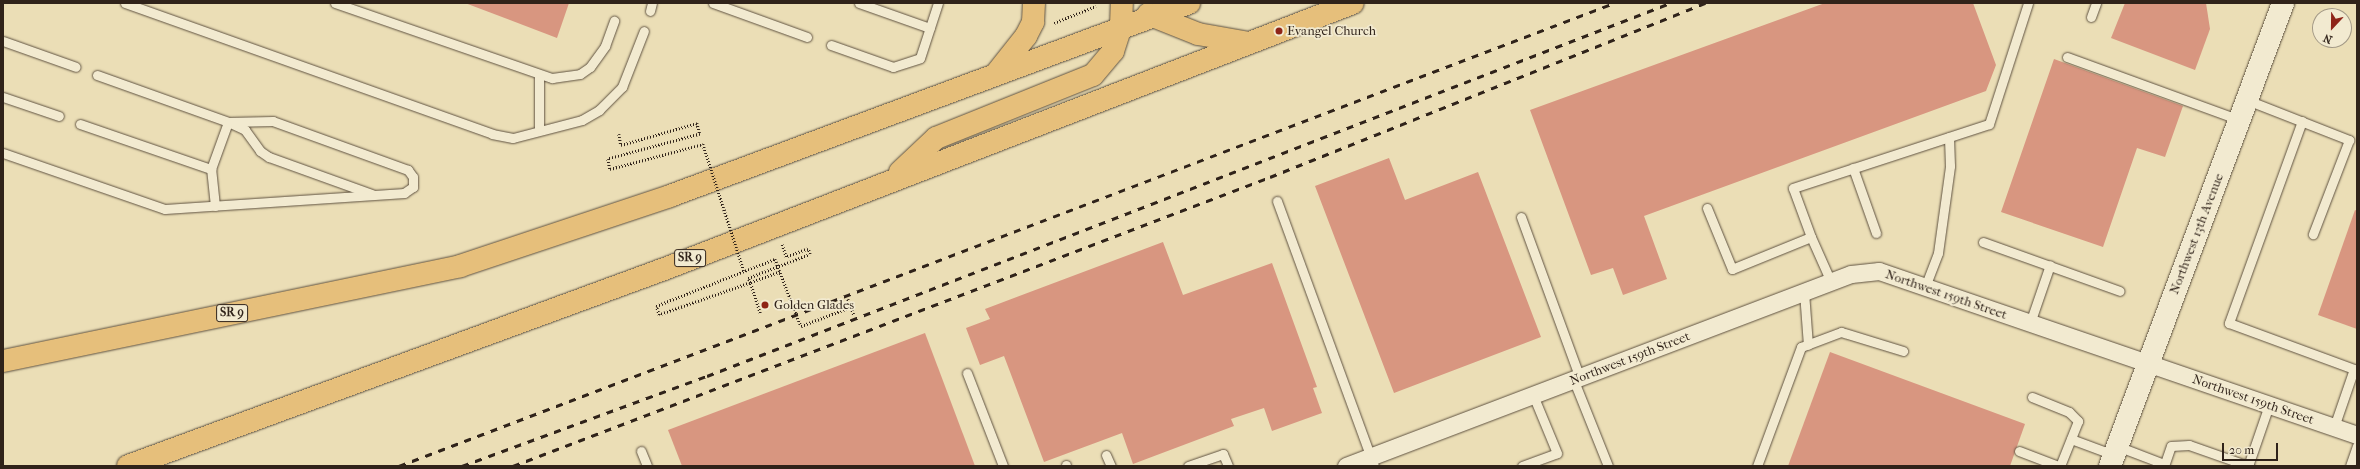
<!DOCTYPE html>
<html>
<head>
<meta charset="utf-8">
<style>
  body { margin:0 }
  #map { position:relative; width:2360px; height:469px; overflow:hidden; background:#ebdeb6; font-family:"IM FELL French Canon",serif }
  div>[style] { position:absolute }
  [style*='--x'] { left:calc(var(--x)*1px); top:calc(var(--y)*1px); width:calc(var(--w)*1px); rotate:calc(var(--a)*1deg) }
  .building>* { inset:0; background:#d89680 }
  .path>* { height:2.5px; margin-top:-1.25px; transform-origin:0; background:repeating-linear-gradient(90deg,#30231a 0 1px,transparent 0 3px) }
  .roads { filter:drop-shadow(0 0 1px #5f5241) drop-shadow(0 0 1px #5f5241) }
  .service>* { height:9px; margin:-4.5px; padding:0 4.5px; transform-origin:4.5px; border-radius:4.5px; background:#f2ead0 }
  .minor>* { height:17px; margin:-8.5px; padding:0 8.5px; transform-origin:8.5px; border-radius:8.5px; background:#f2ead0 }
  .tertiary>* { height:22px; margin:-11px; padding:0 11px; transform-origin:11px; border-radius:11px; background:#f2ead0 }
  .primary>* { height:22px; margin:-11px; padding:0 11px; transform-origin:11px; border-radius:11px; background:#e6bf7b }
  .rail>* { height:3px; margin-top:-1.5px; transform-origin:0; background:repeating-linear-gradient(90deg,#30231a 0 7px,transparent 0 14px) }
  .path-bridge>* { height:2.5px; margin-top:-1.25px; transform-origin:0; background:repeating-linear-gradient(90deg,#30231a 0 1px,transparent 0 3px) }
  .dots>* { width:11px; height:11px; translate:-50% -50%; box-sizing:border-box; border:2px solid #f2ead0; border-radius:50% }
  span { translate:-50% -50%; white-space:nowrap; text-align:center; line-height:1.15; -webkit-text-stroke:3.5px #f2ead0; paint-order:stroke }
  .shield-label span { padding:1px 3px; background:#f2ead0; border:1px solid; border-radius:3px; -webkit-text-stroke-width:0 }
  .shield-label { font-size:12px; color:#30231a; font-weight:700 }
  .poi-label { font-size:13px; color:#30231a }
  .left { translate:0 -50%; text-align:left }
  .street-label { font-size:13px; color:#30231a }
  .frame { position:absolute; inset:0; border:4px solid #30231a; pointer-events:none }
  .north { position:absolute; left:2312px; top:8px; width:40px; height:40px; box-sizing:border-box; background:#f2ead0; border:1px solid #a49a87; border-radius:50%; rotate:202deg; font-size:11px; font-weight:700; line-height:16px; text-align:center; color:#30231a }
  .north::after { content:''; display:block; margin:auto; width:14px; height:18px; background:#8f2418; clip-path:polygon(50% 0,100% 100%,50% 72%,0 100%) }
  .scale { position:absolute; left:2222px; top:443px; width:56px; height:18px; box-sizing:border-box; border:2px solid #30231a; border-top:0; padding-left:5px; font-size:12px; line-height:14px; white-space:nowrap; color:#30231a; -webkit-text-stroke:3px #f2ead0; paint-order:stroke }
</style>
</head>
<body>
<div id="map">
  <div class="building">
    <i style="clip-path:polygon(465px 3px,569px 3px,557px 38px)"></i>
    <i style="clip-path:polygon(1825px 3px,1973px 3px,1996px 65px,1986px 91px,1644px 216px,1667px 279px,1623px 295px,1613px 268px,1591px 275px,1530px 110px)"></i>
    <i style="clip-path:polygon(2125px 3px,2206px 3px,2210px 29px,2195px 70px,2111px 38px)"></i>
    <i style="clip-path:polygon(2054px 59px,2183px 106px,2165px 157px,2137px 148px,2103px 247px,2001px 212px)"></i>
    <i style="clip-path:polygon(1389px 158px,1405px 200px,1478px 172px,1541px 337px,1394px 393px,1315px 186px)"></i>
    <i style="clip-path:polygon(2355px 210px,2357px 211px,2357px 329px,2318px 315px)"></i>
    <i style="clip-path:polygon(1163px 242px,1183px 295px,1272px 263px,1317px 387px,1313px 388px,1322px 413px,1272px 431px,1264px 408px,1231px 419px,1234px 426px,1133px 464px,1122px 433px,1044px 462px,1004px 356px,980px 365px,966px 328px,990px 319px,985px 309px)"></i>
    <i style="clip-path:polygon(925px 333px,975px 466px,682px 466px,668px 430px)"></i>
    <i style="clip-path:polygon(1830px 352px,2025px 424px,2010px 466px,1788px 466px)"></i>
  </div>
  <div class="path">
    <i style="--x:1054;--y:23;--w:45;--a:-22"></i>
    <i style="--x:619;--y:134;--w:11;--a:80"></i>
    <i style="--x:621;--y:145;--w:79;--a:-16.1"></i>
    <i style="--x:697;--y:123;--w:11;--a:75"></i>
    <i style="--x:700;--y:134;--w:95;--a:164.8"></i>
    <i style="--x:608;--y:159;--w:10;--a:79"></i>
    <i style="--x:610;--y:169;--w:96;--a:-15"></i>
    <i style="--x:780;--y:272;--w:32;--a:160"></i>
    <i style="--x:750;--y:283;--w:5;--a:-112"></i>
    <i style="--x:748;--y:278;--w:66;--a:-21.2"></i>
    <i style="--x:810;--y:254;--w:5;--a:-112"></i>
    <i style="--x:808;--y:249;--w:23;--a:160"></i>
    <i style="--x:786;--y:257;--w:13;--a:-108"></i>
    <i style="--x:848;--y:299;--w:17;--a:69"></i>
    <i style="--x:760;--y:313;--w:32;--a:-108"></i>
    <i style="--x:750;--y:283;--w:96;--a:160.6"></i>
    <i style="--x:659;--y:315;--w:9;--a:-108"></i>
    <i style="--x:656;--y:306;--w:128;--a:-21.6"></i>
    <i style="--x:801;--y:326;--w:53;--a:-20.8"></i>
  </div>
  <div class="roads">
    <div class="service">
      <i style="--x:125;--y:3;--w:390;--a:19.6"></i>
      <i style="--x:492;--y:134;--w:21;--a:11"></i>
      <i style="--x:513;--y:138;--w:71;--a:-14.6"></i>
      <i style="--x:582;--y:120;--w:20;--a:-30"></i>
      <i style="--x:599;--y:110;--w:33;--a:-45"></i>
      <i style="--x:622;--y:87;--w:60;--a:-68.6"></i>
      <i style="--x:335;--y:3;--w:230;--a:19.1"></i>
      <i style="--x:552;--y:78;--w:28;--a:-8"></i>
      <i style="--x:580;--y:74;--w:12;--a:-35"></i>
      <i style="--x:590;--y:67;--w:26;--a:-54"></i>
      <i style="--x:605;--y:46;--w:27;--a:-70"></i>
      <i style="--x:713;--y:3;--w:100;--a:19.9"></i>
      <i style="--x:859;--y:3;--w:75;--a:19.4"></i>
      <i style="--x:650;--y:11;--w:8;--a:-76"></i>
      <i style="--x:2091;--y:17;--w:15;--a:-70"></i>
      <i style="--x:3;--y:41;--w:77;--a:19.6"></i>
      <i style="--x:831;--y:45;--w:66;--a:19.5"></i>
      <i style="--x:893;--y:67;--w:28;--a:-18"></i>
      <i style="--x:920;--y:58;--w:58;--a:-71.9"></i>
      <i style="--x:2067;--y:57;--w:184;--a:20"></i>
      <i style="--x:97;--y:75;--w:139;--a:19.7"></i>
      <i style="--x:228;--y:122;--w:19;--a:25"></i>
      <i style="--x:245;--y:130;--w:26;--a:54"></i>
      <i style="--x:260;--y:151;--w:11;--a:34"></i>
      <i style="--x:269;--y:157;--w:109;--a:19.8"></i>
      <i style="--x:3;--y:97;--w:59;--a:18.7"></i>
      <i style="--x:2247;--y:100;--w:110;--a:21.4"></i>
      <i style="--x:2349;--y:140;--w:101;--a:111"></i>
      <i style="--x:2302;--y:121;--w:215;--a:109.9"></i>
      <i style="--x:2229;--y:323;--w:136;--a:20.2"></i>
      <i style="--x:80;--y:124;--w:139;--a:19"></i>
      <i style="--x:539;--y:129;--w:54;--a:-90"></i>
      <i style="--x:3;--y:153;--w:171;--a:19.1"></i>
      <i style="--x:165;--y:209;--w:240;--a:-3.8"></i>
      <i style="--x:404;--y:193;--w:11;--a:-34"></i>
      <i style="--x:413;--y:187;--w:10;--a:-90"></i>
      <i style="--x:413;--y:177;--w:9;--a:-126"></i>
      <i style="--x:408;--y:170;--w:144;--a:-160.1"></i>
      <i style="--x:273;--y:121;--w:45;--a:178.7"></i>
      <i style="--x:1853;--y:168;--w:69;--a:70.5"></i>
      <i style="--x:1277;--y:201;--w:282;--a:69.9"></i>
      <i style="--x:215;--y:206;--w:37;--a:-96"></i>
      <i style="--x:211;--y:169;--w:50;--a:-70.1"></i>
      <i style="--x:1707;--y:208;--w:66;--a:67.7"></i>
      <i style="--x:1732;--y:269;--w:85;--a:-22.1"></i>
      <i style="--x:1811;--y:237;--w:49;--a:66"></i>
      <i style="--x:1521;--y:217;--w:171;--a:69.9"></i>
      <i style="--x:1811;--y:237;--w:52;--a:-110.2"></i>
      <i style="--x:1793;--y:188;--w:206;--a:-18.1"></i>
      <i style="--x:1989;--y:124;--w:127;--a:-72.1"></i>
      <i style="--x:1983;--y:242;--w:145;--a:19.7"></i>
      <i style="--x:1925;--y:287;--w:36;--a:-69"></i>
      <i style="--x:1938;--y:253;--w:88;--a:-82.1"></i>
      <i style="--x:1950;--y:166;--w:29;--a:-92"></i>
      <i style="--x:1804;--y:292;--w:53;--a:85.7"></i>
      <i style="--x:2030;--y:323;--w:61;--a:-71"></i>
      <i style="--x:967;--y:373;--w:100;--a:68.8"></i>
      <i style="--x:1574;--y:381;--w:92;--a:68.2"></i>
      <i style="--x:2032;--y:397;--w:40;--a:22"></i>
      <i style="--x:2069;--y:412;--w:13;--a:45"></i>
      <i style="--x:2078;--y:421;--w:48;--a:111.8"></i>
      <i style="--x:2334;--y:427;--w:61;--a:-71"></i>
      <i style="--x:2071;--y:439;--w:46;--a:20.4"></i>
      <i style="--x:2117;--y:446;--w:50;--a:21"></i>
      <i style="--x:641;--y:451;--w:16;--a:68"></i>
      <i style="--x:2019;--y:451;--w:42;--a:21"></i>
      <i style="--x:1106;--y:455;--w:12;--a:66"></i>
      <i style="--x:1066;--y:465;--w:1;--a:90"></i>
      <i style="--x:1188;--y:466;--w:37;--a:-19"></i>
      <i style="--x:1223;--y:454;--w:13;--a:67"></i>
      <i style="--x:1522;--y:466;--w:37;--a:-20"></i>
      <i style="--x:1557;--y:453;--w:63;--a:-112.5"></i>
      <i style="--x:1757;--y:466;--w:127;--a:-69.7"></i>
      <i style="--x:1801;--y:347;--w:43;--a:-20.6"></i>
      <i style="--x:1841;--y:332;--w:65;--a:17"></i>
      <i style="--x:2164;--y:466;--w:21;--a:-71"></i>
      <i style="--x:2171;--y:446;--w:18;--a:-3"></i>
      <i style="--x:2189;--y:445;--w:64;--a:19.3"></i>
      <i style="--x:2248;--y:466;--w:65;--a:-71"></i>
      <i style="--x:2350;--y:466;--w:21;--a:-71"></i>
    </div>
    <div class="minor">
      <i style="--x:1346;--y:466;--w:540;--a:-20.82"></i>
      <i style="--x:1851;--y:274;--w:28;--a:-6"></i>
      <i style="--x:1879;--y:271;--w:505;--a:18.94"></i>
    </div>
    <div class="tertiary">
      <i style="--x:2110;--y:466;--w:494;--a:-69.5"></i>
    </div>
    <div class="primary">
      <i style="--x:1148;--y:14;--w:54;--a:21.8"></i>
      <i style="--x:1198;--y:34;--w:52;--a:10"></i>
      <i style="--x:995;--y:75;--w:50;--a:-51.5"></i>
      <i style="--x:1026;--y:36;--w:16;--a:-63"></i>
      <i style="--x:1033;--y:22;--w:19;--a:-87"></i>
      <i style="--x:900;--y:172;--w:50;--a:-43.4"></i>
      <i style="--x:936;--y:138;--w:169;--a:-21.9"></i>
      <i style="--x:1093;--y:75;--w:31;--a:-50"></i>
      <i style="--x:1113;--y:51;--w:25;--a:-72"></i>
      <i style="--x:1121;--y:27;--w:24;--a:-88"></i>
      <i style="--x:3;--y:361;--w:467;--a:-11.7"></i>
      <i style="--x:460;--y:266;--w:221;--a:-18.4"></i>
      <i style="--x:670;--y:196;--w:554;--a:-20.4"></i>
      <i style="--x:128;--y:466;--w:574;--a:-20.17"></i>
      <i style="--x:667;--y:268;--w:735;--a:-21.12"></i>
    </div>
  </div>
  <div class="rail">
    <i style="--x:399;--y:466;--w:1300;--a:-20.86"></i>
    <i style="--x:462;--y:466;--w:261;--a:-20.2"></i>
    <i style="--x:707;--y:376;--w:1033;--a:-21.17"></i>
    <i style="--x:513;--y:466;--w:810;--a:-20.9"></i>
    <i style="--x:1270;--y:177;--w:469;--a:-21.8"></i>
  </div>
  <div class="path-bridge">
    <i style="--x:703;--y:144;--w:133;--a:72.1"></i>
    <i style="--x:775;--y:259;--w:72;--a:68.8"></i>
  </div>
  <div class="dots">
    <i style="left:1279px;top:31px;background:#8f2418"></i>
    <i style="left:765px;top:305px;background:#8f2418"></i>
  </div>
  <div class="shield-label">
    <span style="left:690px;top:258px">SR 9</span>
    <span style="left:232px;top:313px">SR 9</span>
  </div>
  <div class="poi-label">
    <span class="left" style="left:1287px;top:31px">Evangel Church</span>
    <span class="left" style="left:774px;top:305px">Golden Glades</span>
  </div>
  <div class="street-label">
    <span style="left:2197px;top:234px;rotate:-69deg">Northwest 13th Avenue</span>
    <span style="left:1946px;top:295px;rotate:19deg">Northwest 159th Street</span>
    <span style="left:1630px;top:359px;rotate:-21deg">Northwest 159th Street</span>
    <span style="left:2253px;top:400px;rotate:19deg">Northwest 159th Street</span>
  </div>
  <div class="frame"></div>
  <div class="north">N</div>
  <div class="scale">20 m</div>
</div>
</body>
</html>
